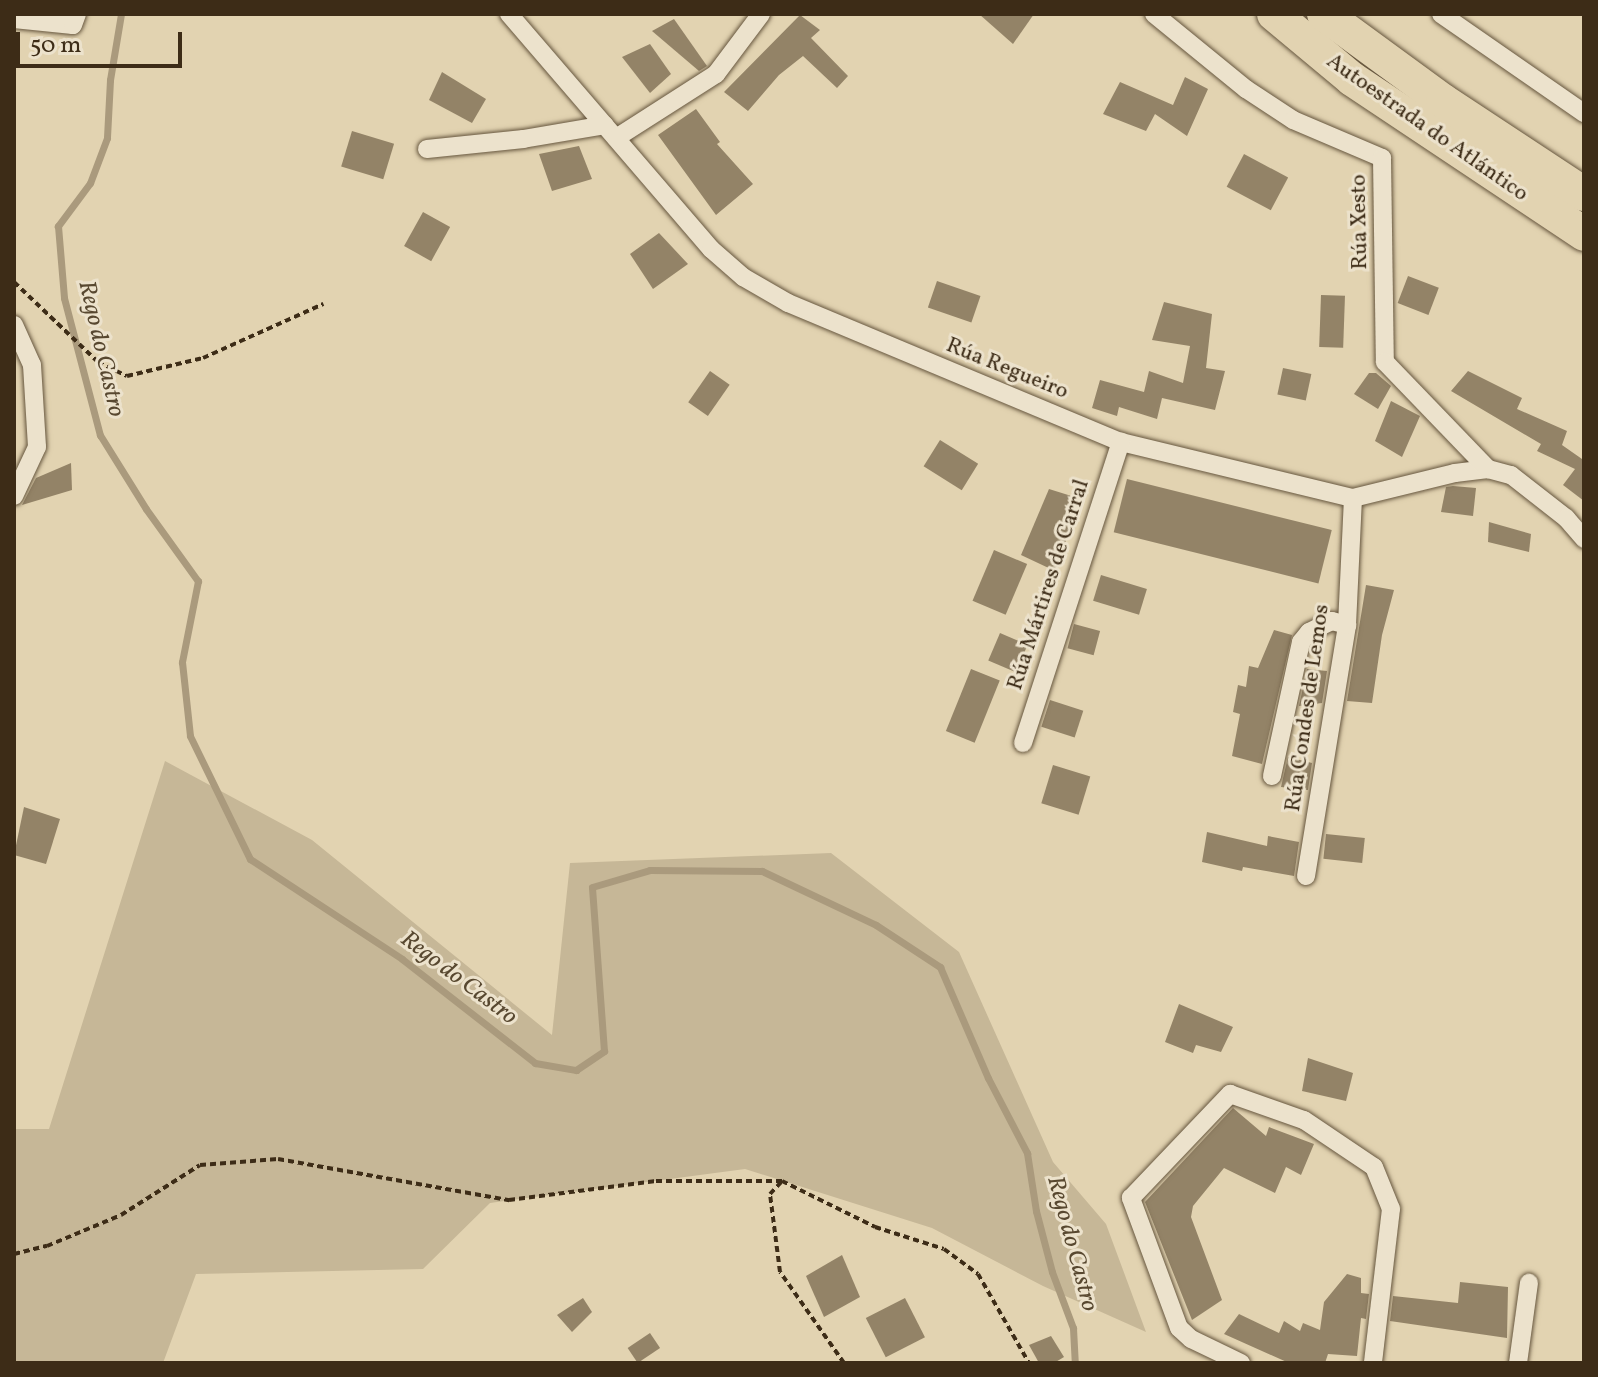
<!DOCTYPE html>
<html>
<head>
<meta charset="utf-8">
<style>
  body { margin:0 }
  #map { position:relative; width:1598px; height:1377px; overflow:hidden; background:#e2d3b1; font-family:Vollkorn,serif }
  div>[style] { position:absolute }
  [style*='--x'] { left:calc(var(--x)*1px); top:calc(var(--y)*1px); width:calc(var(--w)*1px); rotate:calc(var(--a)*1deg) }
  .green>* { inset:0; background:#c6b797 }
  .stream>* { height:7px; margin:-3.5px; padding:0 3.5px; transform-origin:3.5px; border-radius:3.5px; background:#aa9a7d }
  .building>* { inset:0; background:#938367; transform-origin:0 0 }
  .path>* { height:4px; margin-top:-2px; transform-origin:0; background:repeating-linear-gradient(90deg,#3d2c17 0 6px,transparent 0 10px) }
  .roads { filter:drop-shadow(0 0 2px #66563e) drop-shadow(0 0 2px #66563e) }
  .minor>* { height:18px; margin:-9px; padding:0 9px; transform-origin:9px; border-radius:9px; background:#ece2cc }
  .motorway>* { height:34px; margin:-17px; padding:0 17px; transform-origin:17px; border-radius:17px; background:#e2d3b1 }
  span { translate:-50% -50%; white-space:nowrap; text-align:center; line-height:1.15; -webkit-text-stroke:6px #ece2cc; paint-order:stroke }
  .street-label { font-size:22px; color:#3d2c17 }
  .water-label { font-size:24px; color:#584830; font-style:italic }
  .frame { position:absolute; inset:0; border:16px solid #3d2c17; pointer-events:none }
  .scale { position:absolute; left:16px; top:32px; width:166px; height:36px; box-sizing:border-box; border:4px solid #3d2c17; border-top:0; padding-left:10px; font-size:24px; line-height:28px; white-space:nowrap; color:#3d2c17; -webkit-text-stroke:6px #ece2cc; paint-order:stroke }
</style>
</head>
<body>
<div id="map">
  <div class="green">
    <i style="clip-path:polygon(165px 761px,312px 840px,552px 1035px,570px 863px,831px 853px,959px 952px,1053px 1162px,1106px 1224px,1146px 1332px,1043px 1286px,932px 1228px,745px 1169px,490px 1203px,423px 1269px,196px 1274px,163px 1363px,14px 1363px,14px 1129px,49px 1129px)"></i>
  </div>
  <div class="stream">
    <i style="--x:121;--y:14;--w:67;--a:99.5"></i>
    <i style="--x:110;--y:80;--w:58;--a:93"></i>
    <i style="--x:107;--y:138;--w:48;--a:110.7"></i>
    <i style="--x:90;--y:183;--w:54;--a:126.7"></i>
    <i style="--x:58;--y:226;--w:72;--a:85.2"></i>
    <i style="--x:64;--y:298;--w:142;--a:75.3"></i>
    <i style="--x:100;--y:435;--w:87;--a:58.1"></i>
    <i style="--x:146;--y:509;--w:89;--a:54.2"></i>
    <i style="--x:198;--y:581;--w:83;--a:101.2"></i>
    <i style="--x:182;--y:662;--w:74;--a:83.8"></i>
    <i style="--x:190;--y:736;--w:137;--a:64"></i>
    <i style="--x:250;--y:859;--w:182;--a:33.3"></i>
    <i style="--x:402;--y:959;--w:169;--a:38"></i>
    <i style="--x:535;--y:1063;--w:42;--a:9.7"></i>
    <i style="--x:576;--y:1070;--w:34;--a:-34"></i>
    <i style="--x:604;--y:1051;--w:164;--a:-94.2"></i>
    <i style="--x:592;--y:887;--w:60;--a:-16.3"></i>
    <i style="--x:650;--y:870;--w:112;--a:0.5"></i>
    <i style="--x:762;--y:871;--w:126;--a:25.3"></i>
    <i style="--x:876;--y:925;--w:77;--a:33.3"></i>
    <i style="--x:940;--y:967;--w:121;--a:66.6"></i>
    <i style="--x:988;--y:1078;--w:85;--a:62.5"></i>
    <i style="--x:1027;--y:1153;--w:59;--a:81.2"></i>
    <i style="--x:1036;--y:1211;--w:63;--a:75.3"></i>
    <i style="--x:1052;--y:1272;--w:60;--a:69.4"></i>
    <i style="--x:1073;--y:1328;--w:35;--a:87"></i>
  </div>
  <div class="building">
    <i style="clip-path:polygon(979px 14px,1034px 14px,1013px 44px)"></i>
    <i style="clip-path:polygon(800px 15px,820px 30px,811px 38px,848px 76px,837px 88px,803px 56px,779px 75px,748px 111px,724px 92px)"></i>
    <i style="clip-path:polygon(674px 19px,707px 66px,699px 71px,652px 31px)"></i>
    <i style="clip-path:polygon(650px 44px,671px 74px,650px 93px,622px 57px)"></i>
    <i style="clip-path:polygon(442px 72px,486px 99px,472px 123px,429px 100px)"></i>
    <i style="clip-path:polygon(1185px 77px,1208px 89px,1187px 136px,1155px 114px,1146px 131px,1103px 114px,1120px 82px,1173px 105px)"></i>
    <i style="clip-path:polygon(696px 109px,720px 142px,717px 144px,753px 184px,716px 215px,658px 135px)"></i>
    <i style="left:352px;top:131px;width:44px;height:37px;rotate:17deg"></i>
    <i style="clip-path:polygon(579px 146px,592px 179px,552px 191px,539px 154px)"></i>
    <i style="left:1244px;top:154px;width:50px;height:37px;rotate:28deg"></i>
    <i style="left:423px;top:212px;width:31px;height:39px;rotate:29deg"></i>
    <i style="clip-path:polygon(659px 233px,688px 264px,653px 289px,630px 254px)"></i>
    <i style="left:1408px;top:276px;width:33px;height:29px;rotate:21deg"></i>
    <i style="left:937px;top:281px;width:46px;height:28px;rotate:19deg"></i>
    <i style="left:1321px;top:295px;width:24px;height:52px;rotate:2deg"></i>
    <i style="clip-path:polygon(1164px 302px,1212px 314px,1206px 368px,1225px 371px,1215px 410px,1162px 398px,1157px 419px,1119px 407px,1117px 416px,1092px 408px,1100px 380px,1144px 392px,1149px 371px,1183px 383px,1190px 346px,1152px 340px)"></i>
    <i style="left:1283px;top:368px;width:29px;height:27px;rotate:12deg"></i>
    <i style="left:710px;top:371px;width:24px;height:38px;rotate:35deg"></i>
    <i style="clip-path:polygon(1468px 371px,1522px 398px,1517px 409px,1567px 431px,1562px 445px,1582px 459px,1584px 456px,1584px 501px,1563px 485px,1575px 469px,1537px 451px,1541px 444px,1451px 391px)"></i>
    <i style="clip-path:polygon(1369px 373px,1376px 373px,1391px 386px,1378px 409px,1354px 394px)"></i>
    <i style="clip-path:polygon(1391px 401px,1420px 416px,1402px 457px,1375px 441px)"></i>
    <i style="left:940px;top:440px;width:45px;height:31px;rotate:32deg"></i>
    <i style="clip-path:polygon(71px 463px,72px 490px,22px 505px,36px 478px)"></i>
    <i style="left:1127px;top:479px;width:211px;height:55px;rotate:14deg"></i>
    <i style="clip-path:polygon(1453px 486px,1476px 488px,1473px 516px,1441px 512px,1446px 487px)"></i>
    <i style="clip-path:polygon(1049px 489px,1081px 499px,1055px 571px,1021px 555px)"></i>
    <i style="clip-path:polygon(1489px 522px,1531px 534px,1529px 552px,1488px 542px)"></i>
    <i style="left:994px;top:550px;width:36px;height:55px;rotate:23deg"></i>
    <i style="left:1101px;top:575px;width:48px;height:27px;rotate:17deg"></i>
    <i style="clip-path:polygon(1366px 585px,1394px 590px,1382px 635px,1372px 703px,1347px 701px)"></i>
    <i style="left:1074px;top:624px;width:27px;height:25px;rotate:15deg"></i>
    <i style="clip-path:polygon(1274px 630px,1292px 635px,1262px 764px,1232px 756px,1240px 714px,1233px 712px,1238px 685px,1246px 687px,1249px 666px,1258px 668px)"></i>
    <i style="left:1000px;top:633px;width:30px;height:30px;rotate:23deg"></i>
    <i style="left:971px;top:669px;width:31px;height:67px;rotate:22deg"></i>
    <i style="clip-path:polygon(1307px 669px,1327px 671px,1322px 703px,1299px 706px)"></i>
    <i style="left:1050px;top:700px;width:35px;height:28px;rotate:18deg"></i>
    <i style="clip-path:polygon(1288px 757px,1312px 763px,1308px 790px,1281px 787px)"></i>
    <i style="left:1053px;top:765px;width:39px;height:40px;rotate:17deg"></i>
    <i style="clip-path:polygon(24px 807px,60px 819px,46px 864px,14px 855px)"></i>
    <i style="clip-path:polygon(1207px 832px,1267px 846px,1268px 836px,1299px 842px,1294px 876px,1243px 867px,1242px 871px,1202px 862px)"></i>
    <i style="left:1326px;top:834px;width:39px;height:25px;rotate:6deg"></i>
    <i style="clip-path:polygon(1179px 1004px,1233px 1027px,1221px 1052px,1196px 1045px,1193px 1053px,1165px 1042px)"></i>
    <i style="clip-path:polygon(1308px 1058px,1353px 1073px,1346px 1101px,1302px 1091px)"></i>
    <i style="clip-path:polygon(1233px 1108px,1266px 1136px,1269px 1127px,1314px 1144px,1301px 1175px,1286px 1167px,1275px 1193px,1224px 1168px,1193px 1206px,1191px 1217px,1222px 1300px,1192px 1320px,1145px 1202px)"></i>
    <i style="clip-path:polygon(842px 1255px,860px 1297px,824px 1317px,806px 1276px)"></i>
    <i style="clip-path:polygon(1347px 1274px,1361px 1278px,1361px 1293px,1369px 1294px,1366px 1319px,1361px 1318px,1357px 1356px,1328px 1354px,1325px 1363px,1289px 1363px,1224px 1334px,1239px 1314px,1279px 1333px,1284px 1321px,1300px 1331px,1303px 1323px,1320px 1330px,1324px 1302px)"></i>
    <i style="clip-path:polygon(1460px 1282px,1508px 1287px,1507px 1338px,1390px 1321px,1393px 1296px,1458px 1303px)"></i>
    <i style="clip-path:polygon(583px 1298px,592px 1312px,572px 1332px,557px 1315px)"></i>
    <i style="left:905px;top:1298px;width:44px;height:44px;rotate:63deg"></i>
    <i style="left:650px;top:1333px;width:18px;height:27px;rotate:56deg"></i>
    <i style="clip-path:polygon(1051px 1336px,1064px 1357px,1054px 1363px,1039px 1363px,1029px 1345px)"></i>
  </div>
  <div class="path">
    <i style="--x:14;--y:282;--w:116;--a:43.6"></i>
    <i style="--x:98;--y:362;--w:32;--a:26"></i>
    <i style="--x:127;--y:376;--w:78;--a:-13.3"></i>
    <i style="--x:203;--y:358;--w:132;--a:-24.2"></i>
    <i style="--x:14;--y:1254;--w:34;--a:-14"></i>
    <i style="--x:47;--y:1246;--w:80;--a:-22.7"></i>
    <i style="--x:121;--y:1215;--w:93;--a:-32.3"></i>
    <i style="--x:200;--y:1165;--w:78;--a:-4.4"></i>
    <i style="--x:278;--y:1159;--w:235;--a:10.1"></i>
    <i style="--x:509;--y:1200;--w:148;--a:-7.4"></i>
    <i style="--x:656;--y:1181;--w:126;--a:0"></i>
    <i style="--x:844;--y:1363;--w:111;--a:-125.1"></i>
    <i style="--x:780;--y:1272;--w:79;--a:-97.3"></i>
    <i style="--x:770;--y:1194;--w:18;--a:-47"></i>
    <i style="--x:782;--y:1181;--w:104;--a:26.3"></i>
    <i style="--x:875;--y:1227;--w:72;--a:17.7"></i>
    <i style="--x:944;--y:1249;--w:42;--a:36.3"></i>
    <i style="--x:978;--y:1274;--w:103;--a:60.2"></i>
  </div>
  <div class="roads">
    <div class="minor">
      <i style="--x:509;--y:14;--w:310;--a:49.3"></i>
      <i style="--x:711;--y:249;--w:43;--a:41.2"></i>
      <i style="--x:743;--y:277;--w:52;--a:30"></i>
      <i style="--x:788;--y:303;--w:361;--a:22.7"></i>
      <i style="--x:1121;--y:442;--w:239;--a:13.6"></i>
      <i style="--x:1353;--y:498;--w:105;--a:-13.8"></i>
      <i style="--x:1455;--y:473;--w:33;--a:-7"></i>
      <i style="--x:1488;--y:469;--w:24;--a:15"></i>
      <i style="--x:1511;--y:475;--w:70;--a:38"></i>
      <i style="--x:1566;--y:518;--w:28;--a:49"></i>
      <i style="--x:1154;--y:14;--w:119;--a:39.2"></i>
      <i style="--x:1246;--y:89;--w:56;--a:33.4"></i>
      <i style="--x:1293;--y:120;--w:97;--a:23.1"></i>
      <i style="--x:1382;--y:158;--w:204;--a:89.2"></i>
      <i style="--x:1385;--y:362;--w:149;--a:46.1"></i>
      <i style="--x:1441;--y:14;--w:174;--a:34.7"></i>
      <i style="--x:14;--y:19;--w:59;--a:5.8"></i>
      <i style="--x:73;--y:25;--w:12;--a:-70"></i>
      <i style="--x:616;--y:138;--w:119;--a:-32.6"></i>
      <i style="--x:716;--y:74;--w:75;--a:-53.1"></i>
      <i style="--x:427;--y:149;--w:97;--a:-5.9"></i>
      <i style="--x:523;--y:139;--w:83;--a:-9.7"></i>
      <i style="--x:14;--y:325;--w:44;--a:65.8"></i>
      <i style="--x:32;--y:365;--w:82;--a:86.5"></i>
      <i style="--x:37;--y:447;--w:54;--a:115.1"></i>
      <i style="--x:1023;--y:743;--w:317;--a:-72"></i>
      <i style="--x:1272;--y:776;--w:137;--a:-77.8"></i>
      <i style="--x:1301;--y:642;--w:13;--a:-51"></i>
      <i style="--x:1309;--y:632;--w:25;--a:-26"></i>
      <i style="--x:1332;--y:621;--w:16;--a:15"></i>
      <i style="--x:1306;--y:876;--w:254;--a:-80.7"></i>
      <i style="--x:1347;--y:625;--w:127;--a:-87.3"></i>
      <i style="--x:1241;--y:1363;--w:55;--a:-154.4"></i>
      <i style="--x:1191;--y:1339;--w:16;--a:-137"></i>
      <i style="--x:1179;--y:1328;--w:139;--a:-110.3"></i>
      <i style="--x:1131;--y:1198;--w:144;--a:-46.4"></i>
      <i style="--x:1230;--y:1094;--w:78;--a:19.4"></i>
      <i style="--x:1304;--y:1120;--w:84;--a:33.9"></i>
      <i style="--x:1374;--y:1167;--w:45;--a:68"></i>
      <i style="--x:1391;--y:1209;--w:155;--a:96.7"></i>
      <i style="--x:1518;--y:1363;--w:81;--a:-82.2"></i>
    </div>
    <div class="motorway">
      <i style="--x:1274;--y:14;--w:102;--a:39.8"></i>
      <i style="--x:1352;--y:79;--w:279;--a:33.7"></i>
      <i style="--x:1324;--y:14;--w:147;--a:36.2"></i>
      <i style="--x:1443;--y:101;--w:169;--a:33.4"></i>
    </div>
  </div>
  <div class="street-label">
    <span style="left:1427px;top:128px;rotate:35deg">Autoestrada do Atlántico</span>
    <span style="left:1360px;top:222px;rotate:-91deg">Rúa Xesto</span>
    <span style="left:1007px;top:369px;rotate:22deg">Rúa Regueiro</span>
    <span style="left:1049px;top:585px;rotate:-72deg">Rúa Mártires de Carral</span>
    <span style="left:1308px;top:708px;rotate:-82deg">Rúa Condes de Lemos</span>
  </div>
  <div class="water-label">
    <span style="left:100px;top:349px;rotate:77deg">Rego do Castro</span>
    <span style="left:458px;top:979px;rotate:37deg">Rego do Castro</span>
    <span style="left:1071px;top:1244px;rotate:75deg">Rego do Castro</span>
  </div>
  <div class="frame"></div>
  <div class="scale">50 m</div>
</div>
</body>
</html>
